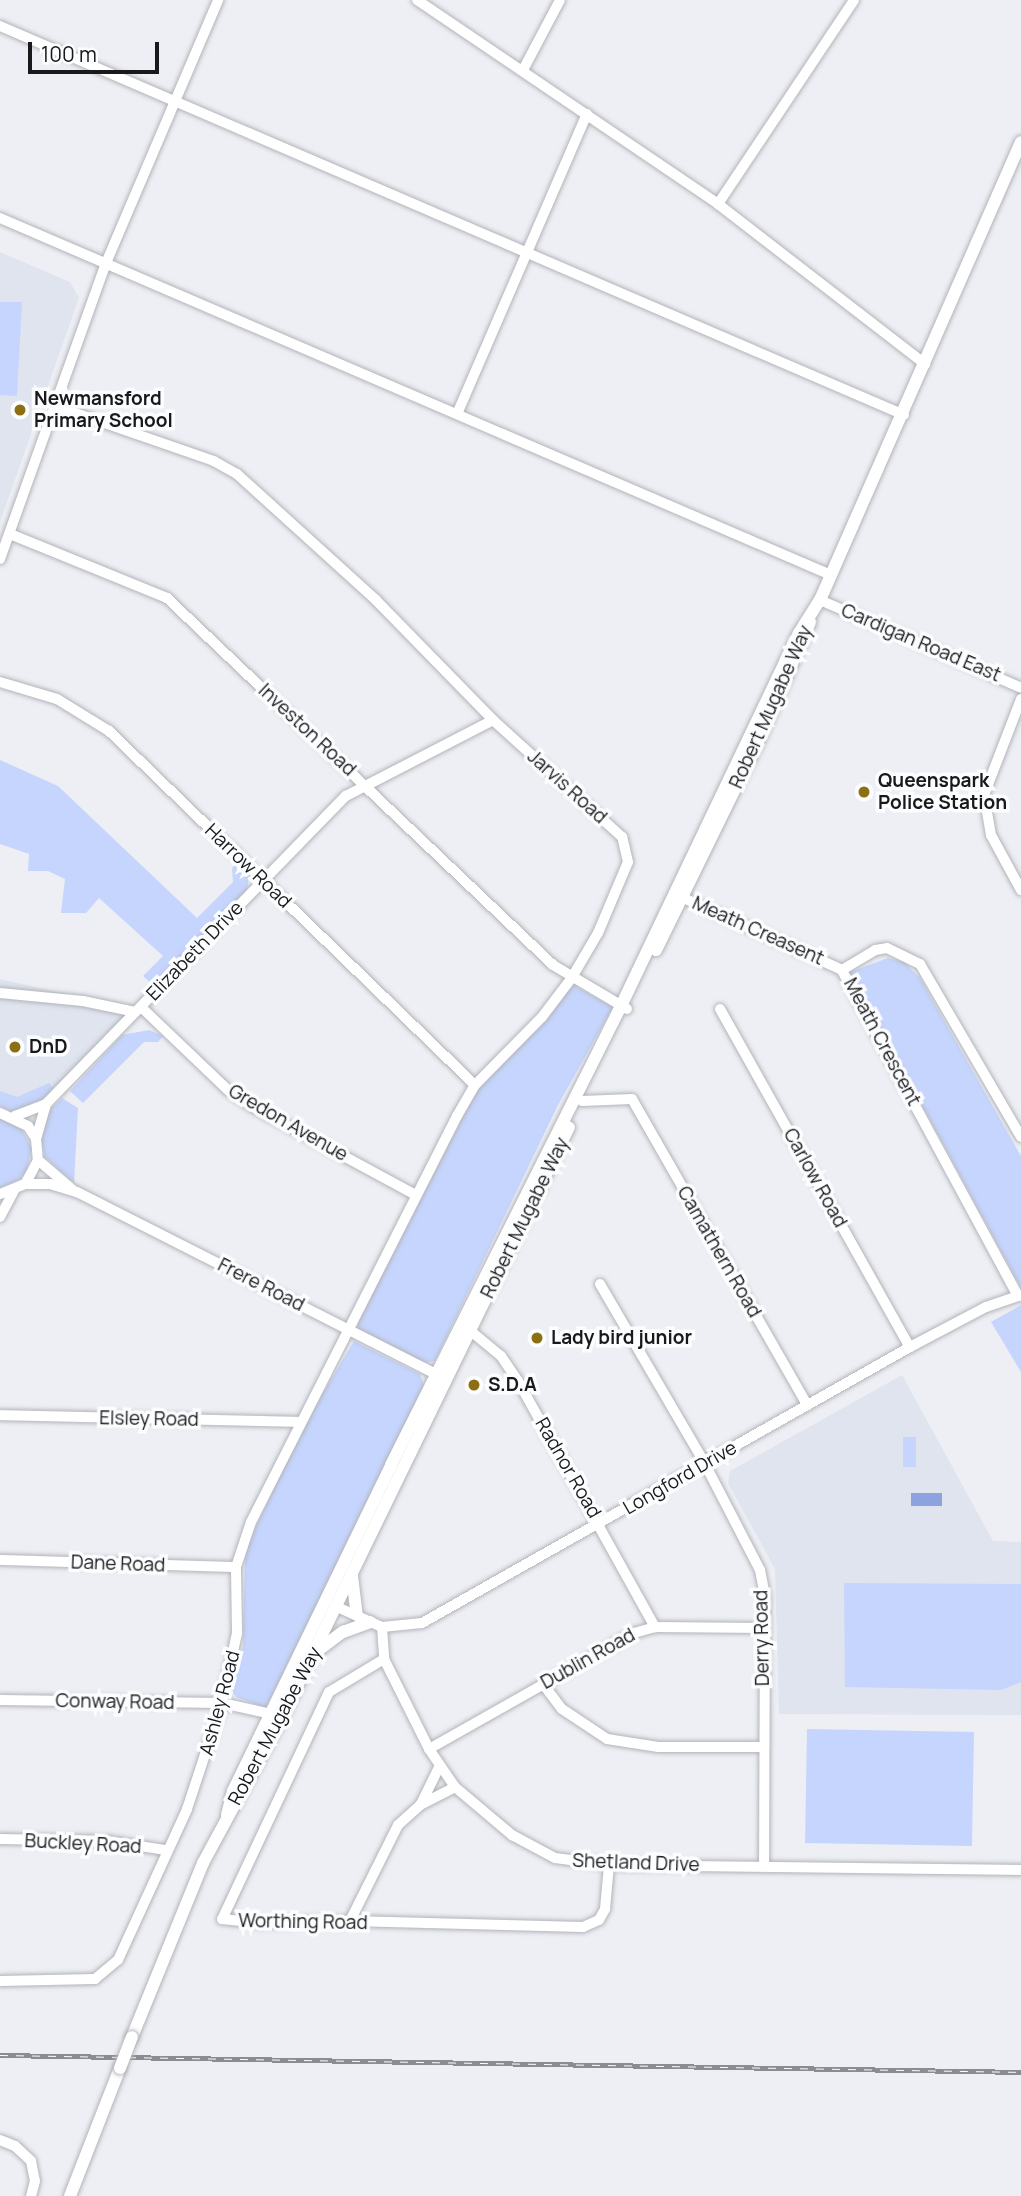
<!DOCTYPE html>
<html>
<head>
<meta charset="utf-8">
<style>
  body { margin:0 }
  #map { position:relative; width:1021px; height:2196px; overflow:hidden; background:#edeff4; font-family:Manrope,sans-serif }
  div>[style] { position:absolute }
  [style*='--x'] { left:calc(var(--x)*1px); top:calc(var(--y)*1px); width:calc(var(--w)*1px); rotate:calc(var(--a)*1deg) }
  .built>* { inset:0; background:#dfe4ef }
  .green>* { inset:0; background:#c6d5fd; transform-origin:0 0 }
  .water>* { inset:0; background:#8da3df; transform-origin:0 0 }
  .roads { filter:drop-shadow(0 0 2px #b2b4b9) drop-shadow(0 0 2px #b2b4b9) }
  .minor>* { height:10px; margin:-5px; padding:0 5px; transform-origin:5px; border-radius:5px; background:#fff }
  .major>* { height:12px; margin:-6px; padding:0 6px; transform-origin:6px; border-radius:6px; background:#fff }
  .rail>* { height:5px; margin-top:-2.5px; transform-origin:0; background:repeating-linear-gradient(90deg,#fcfdff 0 8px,#8b8c90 0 16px); box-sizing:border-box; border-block:2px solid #8b8c90 }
  .bridges { filter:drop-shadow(0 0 2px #b2b4b9) drop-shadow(0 0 2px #b2b4b9) }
  .major-bridge>* { height:12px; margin:-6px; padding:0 6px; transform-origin:6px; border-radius:6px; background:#fff }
  .dots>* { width:19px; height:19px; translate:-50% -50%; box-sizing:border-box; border:4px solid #fcfdff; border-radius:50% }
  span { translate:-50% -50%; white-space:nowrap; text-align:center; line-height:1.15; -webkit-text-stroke:7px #fcfdff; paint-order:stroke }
  .poi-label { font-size:19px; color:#19191b; font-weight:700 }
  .left { translate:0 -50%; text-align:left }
  .street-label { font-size:19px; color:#19191b }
  .scale { position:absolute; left:28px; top:42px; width:131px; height:32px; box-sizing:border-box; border:4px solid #19191b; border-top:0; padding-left:9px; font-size:21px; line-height:24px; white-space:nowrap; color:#19191b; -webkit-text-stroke:5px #fcfdff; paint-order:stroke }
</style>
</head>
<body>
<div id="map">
  <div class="built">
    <i style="clip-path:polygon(0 252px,70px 282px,79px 298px,0 522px)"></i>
    <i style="clip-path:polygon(0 979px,134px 1009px,45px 1102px,15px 1114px,0 1108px)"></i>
    <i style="clip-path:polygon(902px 1375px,993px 1541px,1021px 1542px,1021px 1715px,779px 1714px,775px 1569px,728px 1483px,730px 1471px)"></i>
  </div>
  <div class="green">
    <i style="clip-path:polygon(0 302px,22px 302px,17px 396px,0 395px)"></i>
    <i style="clip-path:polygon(0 760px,58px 786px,197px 918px,233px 882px,232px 868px,237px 863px,249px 875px,247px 891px,155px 987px,143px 976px,163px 956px,99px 898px,86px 913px,61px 913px,65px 879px,48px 871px,28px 871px,29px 854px,0 844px)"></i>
    <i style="clip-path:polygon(888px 958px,904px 962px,920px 978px,1021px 1156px,1021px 1288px,850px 972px)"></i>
    <i style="clip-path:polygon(573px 985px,613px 1007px,558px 1105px,435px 1361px,423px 1363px,358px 1329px,358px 1322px,478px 1087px)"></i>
    <i style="clip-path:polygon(149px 1030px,163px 1036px,158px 1042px,144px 1042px,83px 1103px,70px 1091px,122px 1035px)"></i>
    <i style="clip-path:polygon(49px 1083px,54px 1089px,43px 1101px,15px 1112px,0 1106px,0 1091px,17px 1097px)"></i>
    <i style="clip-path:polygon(62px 1098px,78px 1108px,74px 1183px,45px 1157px,41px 1137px,49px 1111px)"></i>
    <i style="clip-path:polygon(0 1118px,21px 1128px,32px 1148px,27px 1170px,20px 1179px,0 1188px)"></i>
    <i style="clip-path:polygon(1021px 1305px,1021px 1372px,991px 1322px)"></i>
    <i style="clip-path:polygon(354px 1341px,420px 1374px,424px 1385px,266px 1708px,236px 1697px,231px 1690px,243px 1646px,245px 1550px,304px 1425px)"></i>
    <i style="left:903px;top:1437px;width:13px;height:30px"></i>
    <i style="clip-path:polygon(844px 1583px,1021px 1584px,1021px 1682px,1001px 1690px,845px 1687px)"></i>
    <i style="left:807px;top:1729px;width:167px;height:114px;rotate:1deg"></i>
  </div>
  <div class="water">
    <i style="left:911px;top:1493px;width:31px;height:13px"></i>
  </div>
  <div class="roads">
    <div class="minor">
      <i style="--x:417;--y:0;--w:364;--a:34.1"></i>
      <i style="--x:718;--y:204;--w:262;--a:37.7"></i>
      <i style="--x:0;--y:26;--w:984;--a:23.28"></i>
      <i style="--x:523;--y:70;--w:79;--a:-62.1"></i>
      <i style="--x:718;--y:204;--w:245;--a:-56.3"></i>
      <i style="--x:0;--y:218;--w:904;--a:23.25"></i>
      <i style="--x:457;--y:414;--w:327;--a:-66.6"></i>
      <i style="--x:10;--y:534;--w:170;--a:22.2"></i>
      <i style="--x:167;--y:598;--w:533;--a:43.55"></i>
      <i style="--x:553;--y:965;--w:86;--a:30.7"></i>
      <i style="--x:0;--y:559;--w:314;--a:-70.3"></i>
      <i style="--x:106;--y:263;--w:286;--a:-66.9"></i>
      <i style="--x:820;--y:600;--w:219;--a:23.6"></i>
      <i style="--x:0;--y:682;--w:59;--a:16.6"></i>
      <i style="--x:57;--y:699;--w:61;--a:31.6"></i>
      <i style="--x:109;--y:731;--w:509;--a:44.05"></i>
      <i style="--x:1021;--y:699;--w:103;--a:111.1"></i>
      <i style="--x:984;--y:795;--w:41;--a:80.1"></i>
      <i style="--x:991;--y:835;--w:63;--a:61.4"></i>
      <i style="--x:677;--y:895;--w:181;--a:24.4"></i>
      <i style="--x:0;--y:993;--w:83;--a:5.5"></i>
      <i style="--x:83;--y:1001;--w:53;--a:11.9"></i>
      <i style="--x:141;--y:1007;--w:120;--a:43.7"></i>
      <i style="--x:228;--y:1090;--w:30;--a:34"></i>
      <i style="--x:253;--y:1107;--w:185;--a:28.4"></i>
      <i style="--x:720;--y:1009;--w:388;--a:60.7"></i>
      <i style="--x:582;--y:1101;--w:50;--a:-2.3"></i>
      <i style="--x:632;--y:1099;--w:353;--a:60.2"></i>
      <i style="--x:0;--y:1113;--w:31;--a:25"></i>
      <i style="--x:28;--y:1126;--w:15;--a:58"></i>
      <i style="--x:36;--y:1139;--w:21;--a:85"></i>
      <i style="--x:38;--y:1160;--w:27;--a:118"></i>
      <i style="--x:25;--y:1184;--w:27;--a:158"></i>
      <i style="--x:15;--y:1116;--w:33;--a:-21"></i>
      <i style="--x:46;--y:1104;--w:430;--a:-45.8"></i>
      <i style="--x:346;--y:796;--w:165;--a:-27.3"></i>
      <i style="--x:36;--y:1139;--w:36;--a:-74"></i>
      <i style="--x:38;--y:1160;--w:46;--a:40.6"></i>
      <i style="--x:25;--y:1184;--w:25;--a:0"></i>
      <i style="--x:50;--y:1184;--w:28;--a:17"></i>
      <i style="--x:77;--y:1192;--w:409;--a:26.9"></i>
      <i style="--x:0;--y:1217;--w:30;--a:-62"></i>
      <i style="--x:600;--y:1284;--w:208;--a:59.7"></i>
      <i style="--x:705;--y:1464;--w:119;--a:62.6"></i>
      <i style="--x:760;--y:1570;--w:26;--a:79"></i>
      <i style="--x:765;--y:1596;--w:269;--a:90.2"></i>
      <i style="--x:1018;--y:1296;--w:370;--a:-118.4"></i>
      <i style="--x:842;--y:970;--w:39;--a:-31"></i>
      <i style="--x:875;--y:950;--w:12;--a:-9"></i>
      <i style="--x:887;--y:948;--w:37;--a:26"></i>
      <i style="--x:920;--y:964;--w:200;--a:59.7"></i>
      <i style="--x:467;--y:1328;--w:44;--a:39.5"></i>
      <i style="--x:501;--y:1356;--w:30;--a:56"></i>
      <i style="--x:518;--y:1381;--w:282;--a:60.9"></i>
      <i style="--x:0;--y:1415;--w:299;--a:1.3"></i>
      <i style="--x:0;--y:1560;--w:236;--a:1.7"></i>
      <i style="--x:335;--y:1606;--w:51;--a:24.1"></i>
      <i style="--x:382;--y:1627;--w:40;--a:-5.7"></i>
      <i style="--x:422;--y:1623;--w:561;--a:-29.49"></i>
      <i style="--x:910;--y:1347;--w:86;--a:-27.8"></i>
      <i style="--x:986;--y:1307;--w:37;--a:-19"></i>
      <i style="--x:382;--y:1627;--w:32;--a:86"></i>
      <i style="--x:384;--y:1659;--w:101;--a:63.4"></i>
      <i style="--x:429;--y:1749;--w:46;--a:55.6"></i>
      <i style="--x:455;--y:1787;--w:75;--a:40.1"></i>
      <i style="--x:512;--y:1835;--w:49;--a:28.1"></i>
      <i style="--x:555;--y:1858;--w:54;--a:7.4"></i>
      <i style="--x:609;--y:1865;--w:412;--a:0.7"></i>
      <i style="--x:384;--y:1659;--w:64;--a:149"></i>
      <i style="--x:329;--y:1692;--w:251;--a:115.2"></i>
      <i style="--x:222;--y:1919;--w:39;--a:6"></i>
      <i style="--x:261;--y:1923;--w:89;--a:-1.3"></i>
      <i style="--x:350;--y:1921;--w:233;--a:1.5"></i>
      <i style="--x:583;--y:1927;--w:17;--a:-24"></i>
      <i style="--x:599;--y:1920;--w:13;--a:-61"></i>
      <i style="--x:605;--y:1909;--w:44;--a:-84.8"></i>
      <i style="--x:543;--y:1684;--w:31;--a:53"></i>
      <i style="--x:562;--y:1709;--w:54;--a:33.7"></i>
      <i style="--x:607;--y:1739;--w:52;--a:8.9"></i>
      <i style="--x:658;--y:1747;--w:105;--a:0"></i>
      <i style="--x:0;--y:1700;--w:222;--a:0.8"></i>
      <i style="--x:222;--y:1703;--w:50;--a:12.7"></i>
      <i style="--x:429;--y:1749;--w:236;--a:-29.5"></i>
      <i style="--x:634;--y:1633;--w:22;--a:-16"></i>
      <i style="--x:655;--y:1627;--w:109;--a:0.5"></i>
      <i style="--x:421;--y:1804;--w:43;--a:-64"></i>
      <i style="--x:0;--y:1839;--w:107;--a:1.1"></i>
      <i style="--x:107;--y:1841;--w:60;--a:8.7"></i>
      <i style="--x:350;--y:1921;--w:107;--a:-63.4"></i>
      <i style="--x:398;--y:1825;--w:30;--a:-42"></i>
      <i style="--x:420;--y:1805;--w:39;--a:-27"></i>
      <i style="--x:0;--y:1981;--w:95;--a:-1.2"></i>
      <i style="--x:95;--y:1979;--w:30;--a:-40"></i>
      <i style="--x:118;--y:1960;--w:166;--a:-65.4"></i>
      <i style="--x:187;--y:1809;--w:112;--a:-71.7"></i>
      <i style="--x:222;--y:1703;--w:72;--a:-77.9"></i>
      <i style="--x:237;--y:1633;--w:66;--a:-90.9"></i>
      <i style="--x:236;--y:1567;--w:47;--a:-71.6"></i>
      <i style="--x:251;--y:1522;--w:455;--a:-63.1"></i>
      <i style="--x:457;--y:1116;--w:36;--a:-60"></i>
      <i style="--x:475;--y:1085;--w:95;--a:-45.4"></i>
      <i style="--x:542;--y:1017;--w:48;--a:-52.7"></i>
      <i style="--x:571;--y:979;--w:53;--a:-59.6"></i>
      <i style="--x:598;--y:933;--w:77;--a:-67.1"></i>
      <i style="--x:628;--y:862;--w:26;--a:-103"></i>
      <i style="--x:622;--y:837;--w:174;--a:-137.8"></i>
      <i style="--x:493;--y:720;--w:168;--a:-134.3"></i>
      <i style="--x:376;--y:600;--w:188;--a:-137.8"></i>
      <i style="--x:237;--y:474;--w:26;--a:-151"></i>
      <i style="--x:214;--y:461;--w:168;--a:-160.9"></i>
      <i style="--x:0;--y:2140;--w:16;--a:22"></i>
      <i style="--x:15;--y:2146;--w:22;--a:43"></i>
      <i style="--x:31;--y:2161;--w:20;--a:79"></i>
      <i style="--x:35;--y:2181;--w:16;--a:105"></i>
    </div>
    <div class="major">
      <i style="--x:656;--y:950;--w:229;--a:-63.9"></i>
      <i style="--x:757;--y:744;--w:133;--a:-66.5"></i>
      <i style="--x:352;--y:1576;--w:39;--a:83"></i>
      <i style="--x:316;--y:1652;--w:34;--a:-37"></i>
      <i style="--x:343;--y:1632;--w:29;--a:-20"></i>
      <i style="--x:227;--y:1815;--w:25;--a:-76"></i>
      <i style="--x:233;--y:1791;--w:362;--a:-64.1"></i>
      <i style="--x:391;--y:1465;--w:513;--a:-63.39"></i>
      <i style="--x:621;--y:1006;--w:413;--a:-64.5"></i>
      <i style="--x:799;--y:633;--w:39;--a:-58"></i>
      <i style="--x:820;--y:600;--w:500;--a:-66.31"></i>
      <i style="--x:132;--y:2037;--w:188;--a:-67.8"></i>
      <i style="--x:203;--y:1863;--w:164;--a:-61.6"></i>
      <i style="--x:281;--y:1719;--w:658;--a:-64.06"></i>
      <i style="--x:70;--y:2196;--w:137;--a:-68.7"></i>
    </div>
  </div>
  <div class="rail">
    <i style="--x:0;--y:2055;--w:1021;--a:0.95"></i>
  </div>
  <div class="bridges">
    <div class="major-bridge">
      <i style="--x:120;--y:2068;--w:33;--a:-69"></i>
    </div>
  </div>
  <div class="dots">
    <i style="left:20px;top:410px;background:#8d6f13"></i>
    <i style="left:864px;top:792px;background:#8d6f13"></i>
    <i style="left:15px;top:1047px;background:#8d6f13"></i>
    <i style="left:537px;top:1338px;background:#8d6f13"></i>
    <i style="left:474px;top:1385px;background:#8d6f13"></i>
  </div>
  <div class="poi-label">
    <span class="left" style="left:34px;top:410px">Newmansford<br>Primary School</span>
    <span class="left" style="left:878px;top:792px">Queenspark<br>Police Station</span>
    <span class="left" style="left:29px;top:1047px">DnD</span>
    <span class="left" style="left:551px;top:1338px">Lady bird junior</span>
    <span class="left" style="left:488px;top:1385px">S.D.A</span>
  </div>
  <div class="street-label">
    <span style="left:921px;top:643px;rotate:23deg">Cardigan Road East</span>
    <span style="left:771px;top:707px;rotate:-66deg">Robert Mugabe Way</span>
    <span style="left:307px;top:730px;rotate:43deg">Investon Road</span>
    <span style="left:567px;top:787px;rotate:42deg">Jarvis Road</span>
    <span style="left:248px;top:866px;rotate:44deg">Harrow Road</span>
    <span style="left:758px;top:931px;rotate:24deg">Meath Creasent</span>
    <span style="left:195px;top:951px;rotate:-46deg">Elizabeth Drive</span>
    <span style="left:882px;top:1042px;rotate:62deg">Meath Crescent</span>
    <span style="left:288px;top:1123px;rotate:30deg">Gredon Avenue</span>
    <span style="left:815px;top:1178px;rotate:61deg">Carlow Road</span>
    <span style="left:525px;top:1218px;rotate:-64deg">Robert Mugabe Way</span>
    <span style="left:719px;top:1252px;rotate:60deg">Camathern Road</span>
    <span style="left:261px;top:1285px;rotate:27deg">Frere Road</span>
    <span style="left:149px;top:1419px;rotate:1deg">Elsley Road</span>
    <span style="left:568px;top:1468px;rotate:60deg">Radnor Road</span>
    <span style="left:680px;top:1478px;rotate:-30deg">Longford Drive</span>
    <span style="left:118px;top:1564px;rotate:2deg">Dane Road</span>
    <span style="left:762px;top:1638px;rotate:-91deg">Derry Road</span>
    <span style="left:588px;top:1659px;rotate:-29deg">Dublin Road</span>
    <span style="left:115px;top:1702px;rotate:1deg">Conway Road</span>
    <span style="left:220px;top:1703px;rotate:-75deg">Ashley Road</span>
    <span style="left:275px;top:1726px;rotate:-62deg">Robert Mugabe Way</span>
    <span style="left:83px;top:1844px;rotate:3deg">Buckley Road</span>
    <span style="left:636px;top:1863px;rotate:2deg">Shetland Drive</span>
    <span style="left:303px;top:1922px;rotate:1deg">Worthing Road</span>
  </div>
  <div class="scale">100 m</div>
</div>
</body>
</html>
